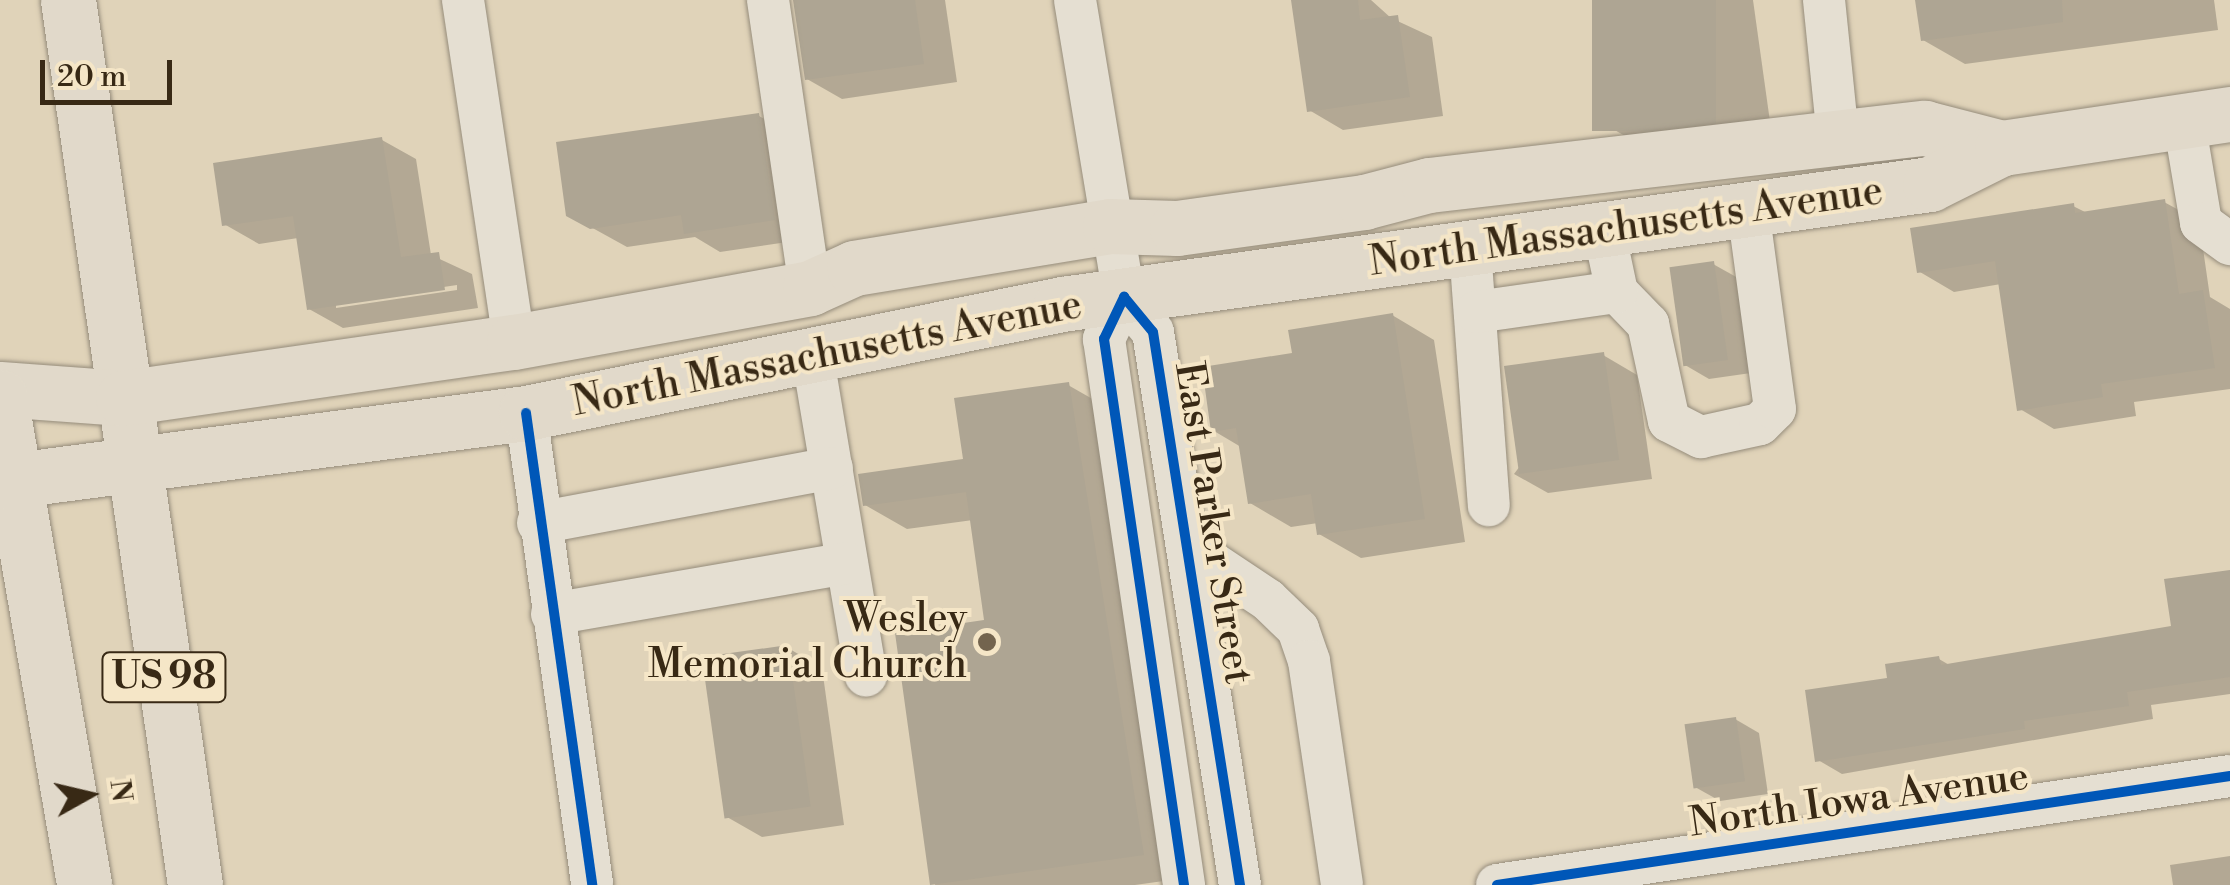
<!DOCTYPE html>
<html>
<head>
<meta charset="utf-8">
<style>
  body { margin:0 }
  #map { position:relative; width:2230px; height:885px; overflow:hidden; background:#e0d3b9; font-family:"Libre Bodoni",serif }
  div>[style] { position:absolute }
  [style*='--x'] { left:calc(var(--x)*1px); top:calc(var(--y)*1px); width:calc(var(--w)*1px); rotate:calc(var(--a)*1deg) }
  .shadow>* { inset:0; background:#0003 }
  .building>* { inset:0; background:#aea593; transform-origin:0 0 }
  .roads { filter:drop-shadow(0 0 2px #958c7b) drop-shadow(0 0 2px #958c7b) }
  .minor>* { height:42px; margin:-21px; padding:0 21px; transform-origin:21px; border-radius:21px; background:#e5dfd2 }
  .major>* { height:55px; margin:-27.5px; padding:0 27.5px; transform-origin:27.5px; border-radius:27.5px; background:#e1d9ca }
  .cycleway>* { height:10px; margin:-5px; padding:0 5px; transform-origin:5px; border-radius:5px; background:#0057b8 }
  .dots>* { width:28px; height:28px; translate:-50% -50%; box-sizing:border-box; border:5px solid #f5e6c7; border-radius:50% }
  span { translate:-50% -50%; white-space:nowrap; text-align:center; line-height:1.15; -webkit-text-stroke:8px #f5e6c7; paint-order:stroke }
  .shield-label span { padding:2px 8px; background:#f5e6c7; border:2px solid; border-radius:8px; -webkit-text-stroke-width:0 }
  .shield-label { font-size:38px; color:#382915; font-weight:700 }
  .street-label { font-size:40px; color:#382915 }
  .poi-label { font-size:40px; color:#382915 }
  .right { translate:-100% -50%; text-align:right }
  .north { position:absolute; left:40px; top:745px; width:100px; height:100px; -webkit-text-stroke:8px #f5e6c7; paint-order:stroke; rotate:82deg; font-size:28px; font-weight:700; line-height:40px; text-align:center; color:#382915 }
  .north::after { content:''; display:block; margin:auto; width:35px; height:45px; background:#382915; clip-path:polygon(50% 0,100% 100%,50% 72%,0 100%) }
  .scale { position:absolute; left:40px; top:60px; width:132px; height:45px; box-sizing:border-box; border:5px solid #382915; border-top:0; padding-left:12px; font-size:30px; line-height:35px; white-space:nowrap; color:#382915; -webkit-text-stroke:8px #f5e6c7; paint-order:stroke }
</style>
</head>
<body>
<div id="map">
  <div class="shadow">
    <i style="clip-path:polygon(795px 0,945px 0,957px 82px,842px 99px,807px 79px)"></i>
    <i style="clip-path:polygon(1293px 0,1371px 0,1391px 18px,1432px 37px,1443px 116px,1343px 130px,1309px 110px)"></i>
    <i style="clip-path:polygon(1594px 0,1753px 0,1772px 136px,1654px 153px,1613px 129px)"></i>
    <i style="clip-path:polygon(1918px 0,2214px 0,2218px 30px,1965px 64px,1923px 40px)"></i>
    <i style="clip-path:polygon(759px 116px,793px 135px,808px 239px,720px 252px,695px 237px,627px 247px,569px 215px)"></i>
    <i style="clip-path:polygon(evenodd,382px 140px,416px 159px,431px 255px,472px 274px,478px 308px,343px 328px,309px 309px,298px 238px,259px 244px,224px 224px,382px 140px,457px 285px,457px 290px,336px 308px,336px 303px,457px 285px)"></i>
    <i style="clip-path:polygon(2164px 202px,2199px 221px,2210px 297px,2230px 309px,2230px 389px,2134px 402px,2136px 416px,2054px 429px,2020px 409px,2001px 284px,1954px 292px,1920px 272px,2073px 206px,2087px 213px)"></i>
    <i style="clip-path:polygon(1713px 264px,1738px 278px,1751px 373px,1709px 379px,1685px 365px)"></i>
    <i style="clip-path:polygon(1392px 315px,1434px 340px,1465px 542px,1361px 558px,1319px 534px,1318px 523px,1291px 527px,1250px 503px,1241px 447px,1214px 431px,1295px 355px)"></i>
    <i style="clip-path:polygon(1603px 355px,1637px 375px,1652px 479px,1548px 493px,1514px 474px)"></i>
    <i style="clip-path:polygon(1068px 385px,1110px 409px,1185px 878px,1135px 885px,935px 885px,987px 622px,973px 520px,907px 529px,865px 505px,966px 461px)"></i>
    <i style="clip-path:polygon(2230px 572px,2230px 694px,2151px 705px,2153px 719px,1842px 774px,1818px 760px,1890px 680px,1939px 659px,1951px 666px,2174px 628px)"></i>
    <i style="clip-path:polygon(788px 648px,822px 668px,844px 825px,762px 837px,727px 817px)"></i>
    <i style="clip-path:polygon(1735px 719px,1759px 733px,1768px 794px,1720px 801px,1695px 787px)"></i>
    <i style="clip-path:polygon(2230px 856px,2230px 885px,2173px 885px,2170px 865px)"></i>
  </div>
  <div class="building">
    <i style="clip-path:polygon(793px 0,915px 0,924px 64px,805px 80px)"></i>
    <i style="clip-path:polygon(1291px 0,1358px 0,1360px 20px,1398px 15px,1410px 97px,1307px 112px)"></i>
    <i style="left:1592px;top:0;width:124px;height:131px"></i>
    <i style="clip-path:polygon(1915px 0,2062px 0,2063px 22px,1921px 41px)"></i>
    <i style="clip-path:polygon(759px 113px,775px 220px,684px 234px,681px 215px,590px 229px,566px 216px,556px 142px)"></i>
    <i style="clip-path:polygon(382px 137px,401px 257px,439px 252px,445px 290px,307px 310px,293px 216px,222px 226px,213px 163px)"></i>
    <i style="clip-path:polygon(2165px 199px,2179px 294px,2203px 290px,2215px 368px,2101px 384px,2103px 397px,2017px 411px,1995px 261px,1917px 273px,1910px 228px,2074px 203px,2075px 213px)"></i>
    <i style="left:1714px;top:261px;width:100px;height:45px;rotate:82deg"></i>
    <i style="clip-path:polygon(1393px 313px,1425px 519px,1317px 535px,1311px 494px,1248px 504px,1236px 428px,1211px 432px,1202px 367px,1292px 353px,1288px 330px)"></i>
    <i style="left:1604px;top:352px;width:109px;height:101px;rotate:82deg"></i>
    <i style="clip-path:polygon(1069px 382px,1144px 855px,930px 885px,895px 633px,984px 620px,966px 492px,863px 506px,858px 474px,963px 459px,954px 398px)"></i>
    <i style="clip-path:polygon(2230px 570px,2230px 677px,2127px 692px,2129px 706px,2024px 721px,2025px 729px,1815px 762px,1805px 690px,1887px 678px,1885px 664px,1939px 656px,1941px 665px,2171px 626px,2164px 579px)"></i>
    <i style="left:788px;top:645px;width:163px;height:87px;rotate:82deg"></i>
    <i style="left:1736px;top:717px;width:65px;height:52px;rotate:82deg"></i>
  </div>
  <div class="roads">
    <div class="minor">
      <i style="--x:463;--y:0;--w:346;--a:81.5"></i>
      <i style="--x:768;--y:0;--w:291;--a:81.7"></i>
      <i style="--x:1075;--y:0;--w:301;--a:80.6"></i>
      <i style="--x:1124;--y:297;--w:45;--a:50.4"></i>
      <i style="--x:1153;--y:332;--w:560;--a:81.06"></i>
      <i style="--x:1824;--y:0;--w:139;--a:84.2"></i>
      <i style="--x:2184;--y:121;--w:103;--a:80.5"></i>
      <i style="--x:2201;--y:223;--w:36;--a:36"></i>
      <i style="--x:1470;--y:249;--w:257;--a:85.8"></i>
      <i style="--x:1617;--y:292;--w:45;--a:45.9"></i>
      <i style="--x:1648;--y:324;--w:99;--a:77.8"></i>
      <i style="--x:1669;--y:421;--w:36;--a:27"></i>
      <i style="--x:1701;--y:437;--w:60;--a:-12.4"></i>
      <i style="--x:1760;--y:424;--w:21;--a:-45"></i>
      <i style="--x:1775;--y:409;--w:201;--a:-97.7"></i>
      <i style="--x:1124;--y:297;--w:47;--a:115.5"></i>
      <i style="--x:1104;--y:339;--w:552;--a:81.66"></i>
      <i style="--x:1476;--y:312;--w:142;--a:-8.1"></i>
      <i style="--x:1617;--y:292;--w:62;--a:-102"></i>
      <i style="--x:813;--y:359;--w:321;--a:80.5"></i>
      <i style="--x:526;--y:413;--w:477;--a:82"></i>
      <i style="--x:538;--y:523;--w:299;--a:-10.6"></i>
      <i style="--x:1187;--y:546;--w:97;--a:33.7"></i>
      <i style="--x:1268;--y:600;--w:42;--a:44"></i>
      <i style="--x:1298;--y:629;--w:34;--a:71"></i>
      <i style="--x:1309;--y:661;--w:226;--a:81.6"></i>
      <i style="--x:552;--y:614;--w:299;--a:-9.8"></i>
      <i style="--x:1497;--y:885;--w:741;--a:-8.46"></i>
    </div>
    <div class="major">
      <i style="--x:68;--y:0;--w:894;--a:81.83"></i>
      <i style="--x:0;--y:389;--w:123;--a:4.2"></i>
      <i style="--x:123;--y:398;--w:395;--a:-8.2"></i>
      <i style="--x:514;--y:342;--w:301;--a:-10.3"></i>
      <i style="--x:810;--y:288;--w:48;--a:-24.4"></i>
      <i style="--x:854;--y:268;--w:259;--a:-9.3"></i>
      <i style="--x:1110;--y:226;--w:67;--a:1.7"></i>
      <i style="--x:1177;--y:228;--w:189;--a:-7.9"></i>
      <i style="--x:1364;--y:202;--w:67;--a:-14.7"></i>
      <i style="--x:1429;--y:185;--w:499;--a:-6.6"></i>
      <i style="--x:1925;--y:128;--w:80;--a:14.6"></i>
      <i style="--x:0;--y:397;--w:495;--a:80.2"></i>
      <i style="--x:0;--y:482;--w:531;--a:-7.47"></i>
      <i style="--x:526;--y:413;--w:547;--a:-11.49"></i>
      <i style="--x:1062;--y:304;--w:876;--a:-7.87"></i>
      <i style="--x:1930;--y:184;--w:80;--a:-26.6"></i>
      <i style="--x:2002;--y:148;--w:231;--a:-8.5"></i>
    </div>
  </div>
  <div class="cycleway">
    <i style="--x:526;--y:413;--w:477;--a:82"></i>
    <i style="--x:1184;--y:885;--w:552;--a:-98.34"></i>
    <i style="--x:1104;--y:339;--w:47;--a:-64.5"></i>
    <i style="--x:1124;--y:297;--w:45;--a:50.4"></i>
    <i style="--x:1153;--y:332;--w:560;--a:81.06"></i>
    <i style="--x:1497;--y:885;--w:741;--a:-8.46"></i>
  </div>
  <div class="dots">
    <i style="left:987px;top:642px;background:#73644e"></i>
  </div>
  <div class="shield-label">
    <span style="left:164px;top:677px">US 98</span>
  </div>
  <div class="street-label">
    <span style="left:1626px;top:227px;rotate:-8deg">North Massachusetts Avenue</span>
    <span style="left:827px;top:354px;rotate:-11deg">North Massachusetts Avenue</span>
    <span style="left:1213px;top:523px;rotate:81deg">East Parker Street</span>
    <span style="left:1859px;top:800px;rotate:-8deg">North Iowa Avenue</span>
  </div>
  <div class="poi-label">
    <span class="right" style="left:967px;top:642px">Wesley<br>Memorial Church</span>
  </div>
  <div class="north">N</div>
  <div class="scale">20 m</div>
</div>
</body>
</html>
